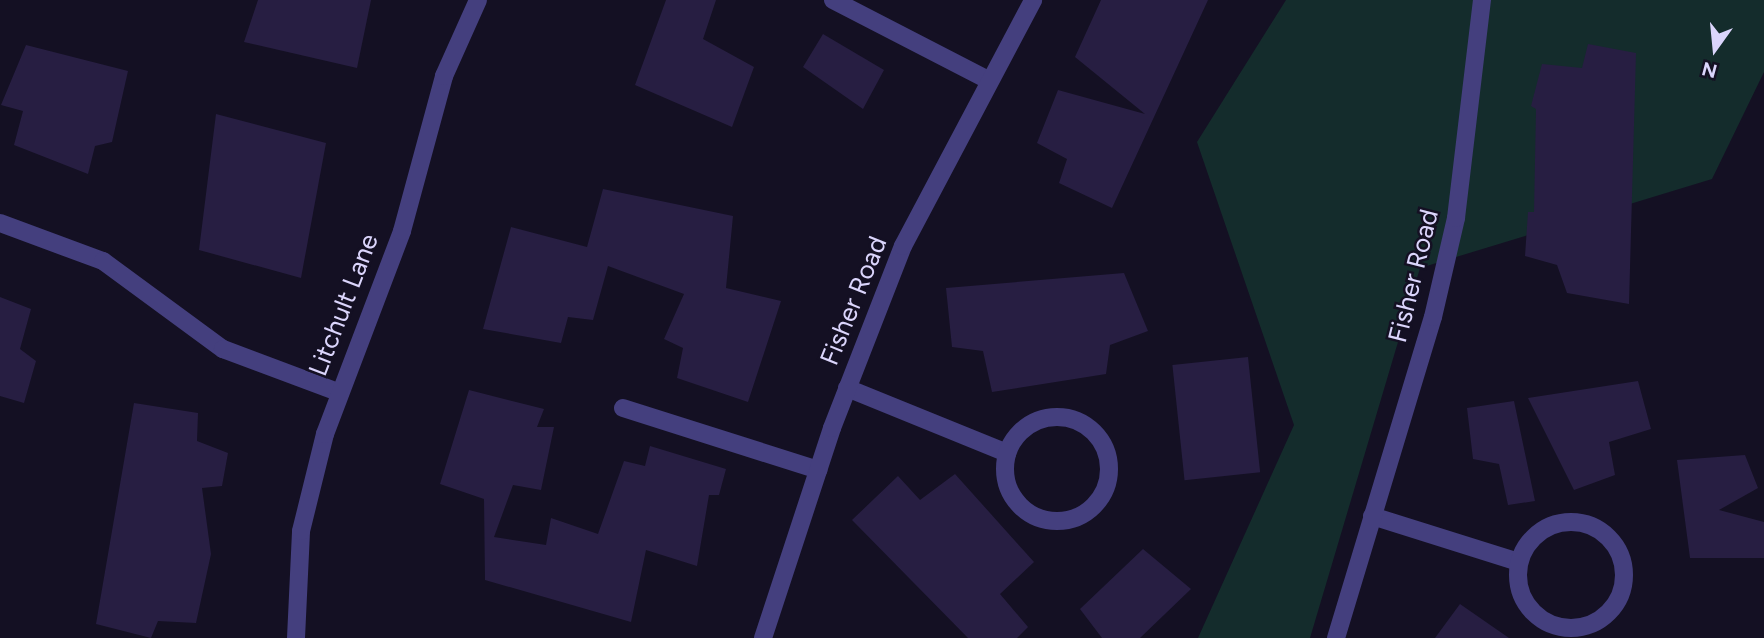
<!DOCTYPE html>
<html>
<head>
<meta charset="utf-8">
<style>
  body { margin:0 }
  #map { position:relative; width:1764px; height:638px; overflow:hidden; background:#141023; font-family:Figtree,sans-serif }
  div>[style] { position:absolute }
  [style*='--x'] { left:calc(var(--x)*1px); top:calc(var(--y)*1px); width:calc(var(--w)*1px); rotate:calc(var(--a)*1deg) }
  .green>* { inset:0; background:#142c2c }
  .building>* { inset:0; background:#271e42; transform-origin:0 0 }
  .minor>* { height:18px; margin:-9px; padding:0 9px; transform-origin:9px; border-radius:9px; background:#443f7e }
  .minor>.ring { margin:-9px; padding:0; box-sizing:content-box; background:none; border:18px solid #443f7e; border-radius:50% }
  span { translate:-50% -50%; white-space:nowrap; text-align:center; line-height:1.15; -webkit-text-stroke:5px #141023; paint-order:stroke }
  .street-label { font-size:26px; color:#dbd5fc }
  .north { position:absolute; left:1680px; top:14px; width:70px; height:70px; -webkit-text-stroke:5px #141023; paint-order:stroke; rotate:195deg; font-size:19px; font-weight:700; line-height:28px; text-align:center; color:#dbd5fc }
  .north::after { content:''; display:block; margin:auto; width:24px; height:32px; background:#dbd5fc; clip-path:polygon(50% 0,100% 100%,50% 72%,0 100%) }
</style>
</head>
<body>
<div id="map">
  <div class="green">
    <i style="clip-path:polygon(1286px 0,1764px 0,1764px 72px,1712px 179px,1420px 268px,1310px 638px,1198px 638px,1294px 425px,1197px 142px)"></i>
  </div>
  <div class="building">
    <i style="clip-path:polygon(258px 0,371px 0,357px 68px,244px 42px)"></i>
    <i style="clip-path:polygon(666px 0,716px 0,703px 39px,754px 67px,732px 127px,635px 85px)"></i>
    <i style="clip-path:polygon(1101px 0,1208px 0,1112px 208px,1059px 183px,1067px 159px,1037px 143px,1058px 90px,1145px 114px,1075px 57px)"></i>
    <i style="clip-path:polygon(823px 34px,884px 70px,863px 109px,803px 67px)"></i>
    <i style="clip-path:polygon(1588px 44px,1636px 53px,1629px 304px,1567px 293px,1557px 265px,1525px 256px,1528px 212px,1534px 212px,1536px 109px,1531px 106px,1542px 64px,1582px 68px)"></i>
    <i style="clip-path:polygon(26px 45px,128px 71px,112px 142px,95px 146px,88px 174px,14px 145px,23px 111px,1px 105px)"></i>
    <i style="clip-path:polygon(216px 114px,326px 143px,301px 278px,199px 250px)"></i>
    <i style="clip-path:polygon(603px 189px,733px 216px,726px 288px,781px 301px,748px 402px,677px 378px,683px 348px,664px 339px,684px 294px,608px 266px,593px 320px,568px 317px,561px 343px,483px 329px,511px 227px,587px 247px)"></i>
    <i style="clip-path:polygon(1124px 273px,1148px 331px,1110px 345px,1106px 374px,992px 392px,983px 351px,952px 347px,946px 288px)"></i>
    <i style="clip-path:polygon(0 297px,31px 309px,20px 349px,36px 361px,24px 403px,0 396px)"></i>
    <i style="left:1248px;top:357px;width:116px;height:76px;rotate:84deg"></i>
    <i style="clip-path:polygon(1638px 381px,1651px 429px,1609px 442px,1615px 475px,1574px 490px,1528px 398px)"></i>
    <i style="clip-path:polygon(469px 390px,544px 409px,537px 427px,554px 427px,541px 490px,513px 485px,494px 537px,546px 545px,551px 518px,598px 534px,624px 461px,645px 466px,650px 446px,726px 469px,719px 495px,709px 495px,697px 566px,646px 550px,631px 622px,485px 580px,484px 499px,440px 484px)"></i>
    <i style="clip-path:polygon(1514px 401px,1535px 501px,1508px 505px,1499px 464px,1473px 459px,1467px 408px)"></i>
    <i style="clip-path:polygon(134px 403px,198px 413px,197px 441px,228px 453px,222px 486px,202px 488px,211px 554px,196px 623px,158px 621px,151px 638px,96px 624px)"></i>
    <i style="clip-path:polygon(1745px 455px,1758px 488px,1719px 510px,1764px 522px,1764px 558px,1690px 558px,1677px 460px)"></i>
    <i style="clip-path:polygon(955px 474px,1034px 562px,1000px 594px,1028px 627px,1017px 638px,968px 638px,852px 520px,898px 476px,920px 500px)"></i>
    <i style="clip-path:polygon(1143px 549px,1191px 589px,1140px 638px,1102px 638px,1080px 609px)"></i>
    <i style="clip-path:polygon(1460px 604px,1509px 638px,1435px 638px)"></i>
  </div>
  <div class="minor">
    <i style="--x:833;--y:0;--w:174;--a:27.3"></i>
    <i style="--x:0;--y:223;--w:110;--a:20.3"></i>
    <i style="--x:103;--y:261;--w:149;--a:36.3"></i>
    <i style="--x:223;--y:349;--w:123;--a:20.5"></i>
    <i style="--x:847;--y:388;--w:173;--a:22.1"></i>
    <i style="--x:623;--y:408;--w:205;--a:17.6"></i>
    <i class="ring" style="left:1005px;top:417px;width:86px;height:86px"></i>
    <i style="--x:1372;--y:516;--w:154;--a:17.4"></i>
    <i class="ring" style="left:1518px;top:522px;width:88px;height:88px"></i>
    <i style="--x:296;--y:638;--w:107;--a:-87.3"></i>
    <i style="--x:301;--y:531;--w:100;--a:-76.1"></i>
    <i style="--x:325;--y:434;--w:217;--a:-69.2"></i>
    <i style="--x:402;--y:231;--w:161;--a:-74.8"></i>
    <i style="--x:444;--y:76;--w:83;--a:-65.9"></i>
    <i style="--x:763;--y:638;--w:221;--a:-71.8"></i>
    <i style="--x:832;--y:428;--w:195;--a:-68.7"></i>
    <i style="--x:903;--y:246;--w:278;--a:-62.1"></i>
    <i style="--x:1336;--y:638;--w:335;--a:-73.2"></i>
    <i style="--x:1433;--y:317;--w:102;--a:-76.9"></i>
    <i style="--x:1456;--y:218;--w:220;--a:-83.2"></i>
  </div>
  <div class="street-label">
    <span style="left:1414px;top:276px;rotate:-76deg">Fisher Road</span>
    <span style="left:854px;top:301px;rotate:-68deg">Fisher Road</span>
    <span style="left:344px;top:305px;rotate:-69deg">Litchult Lane</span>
  </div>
  <div class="north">N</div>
</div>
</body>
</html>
